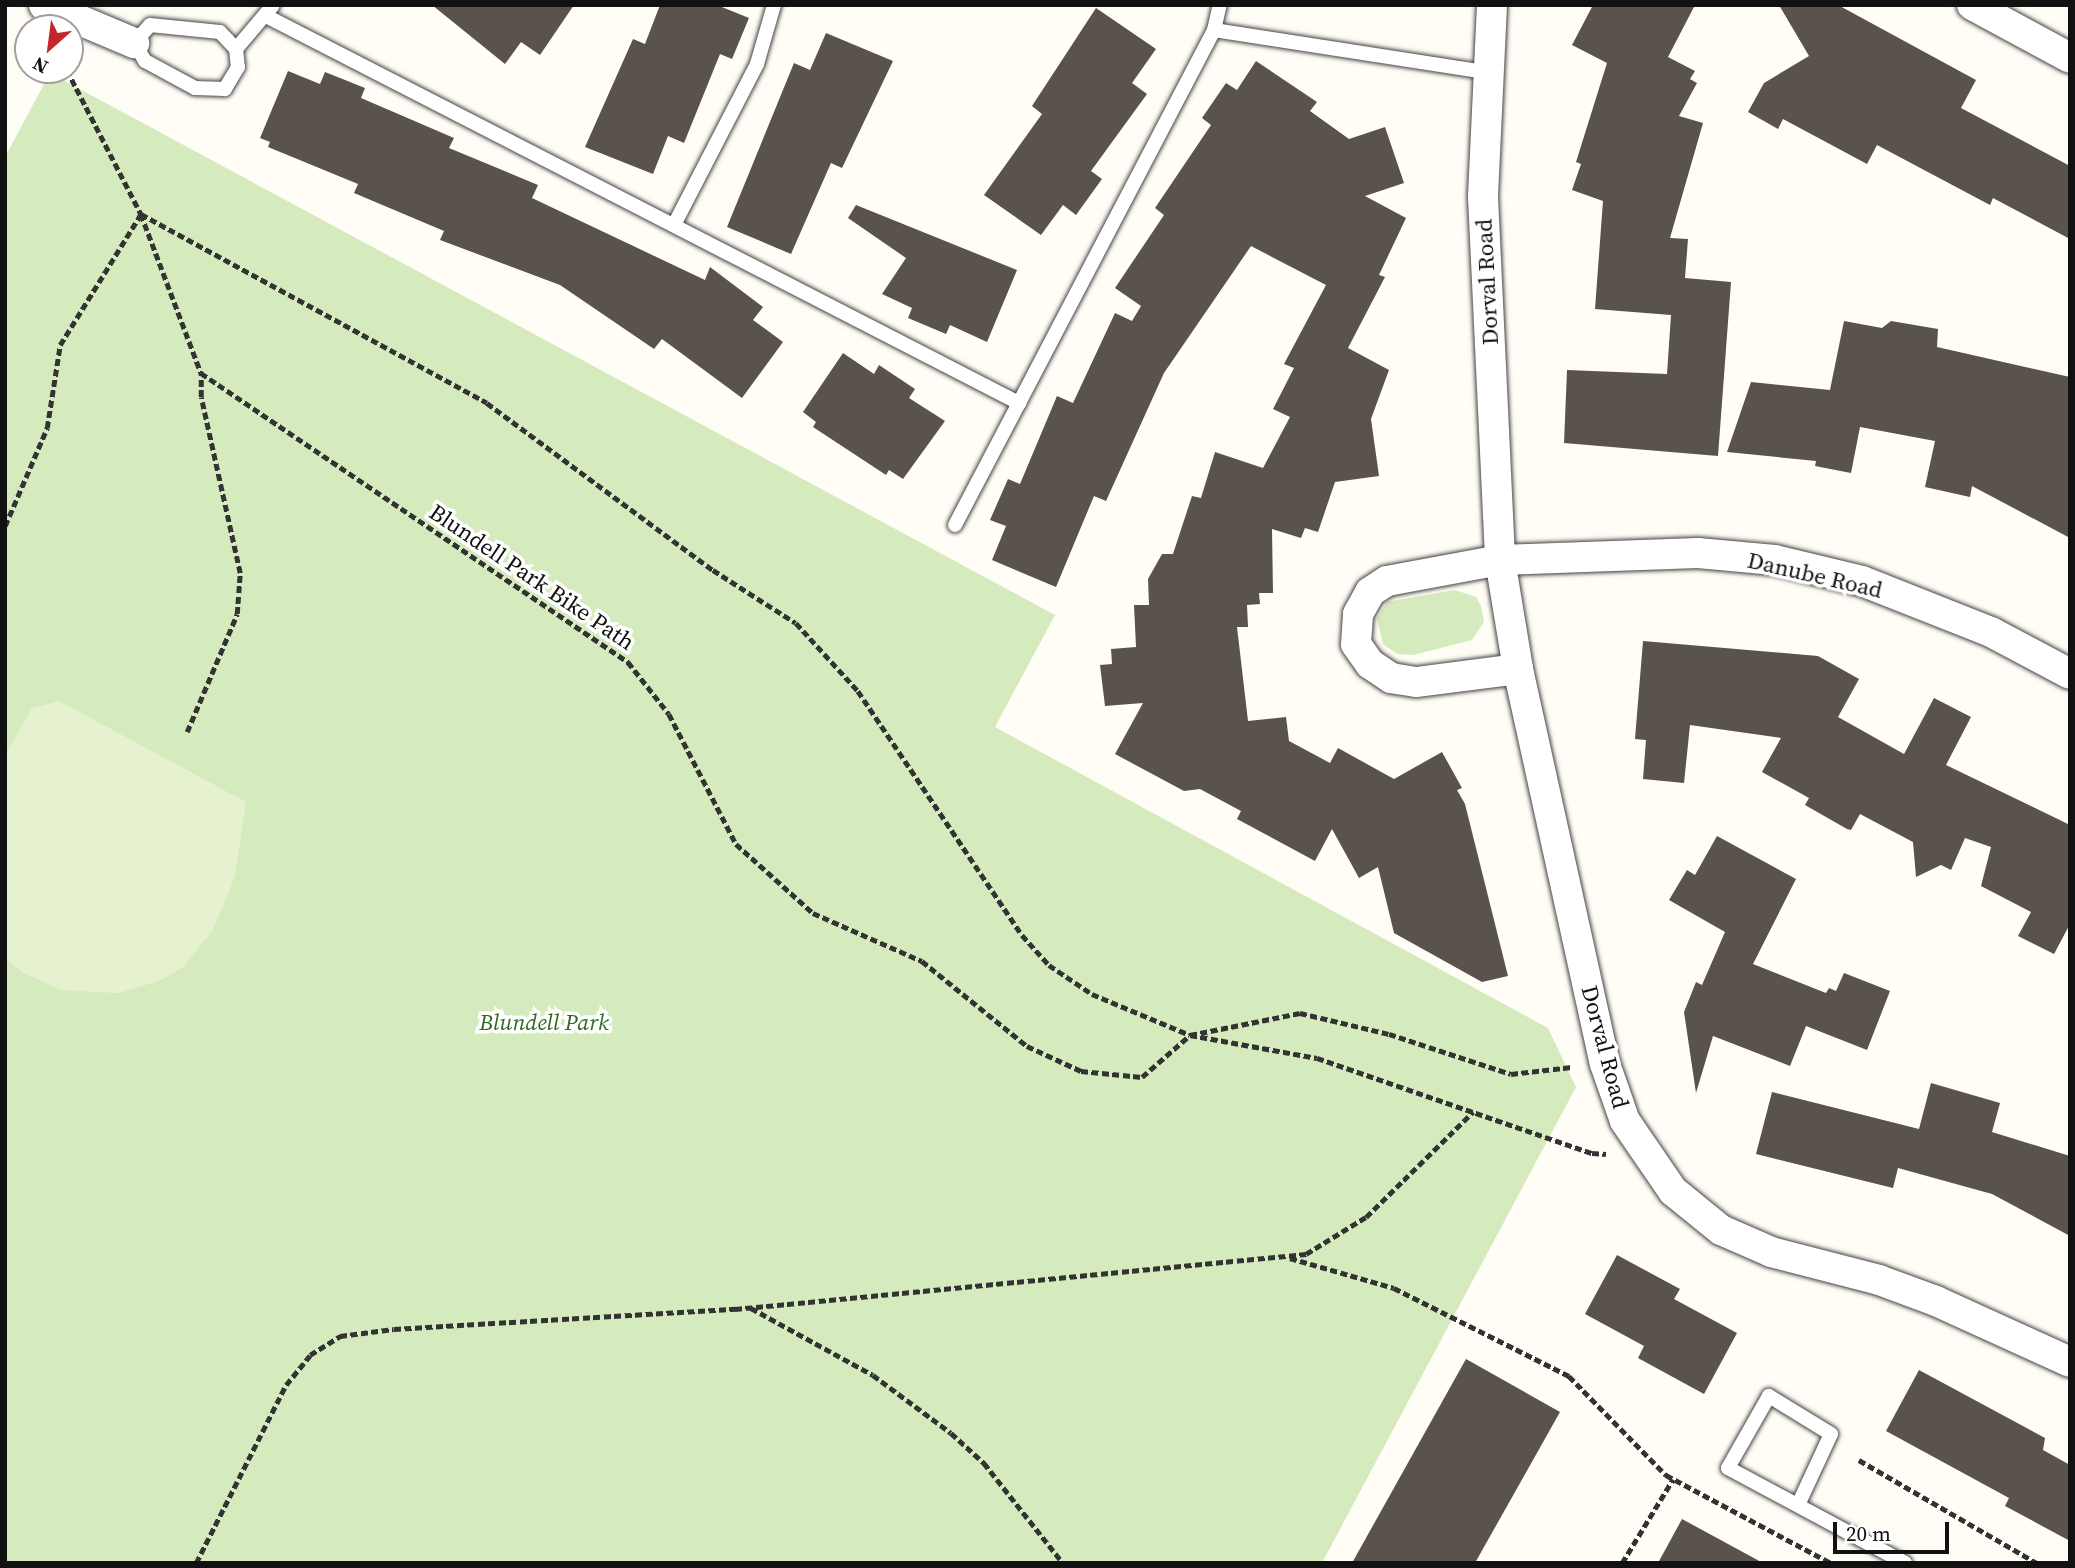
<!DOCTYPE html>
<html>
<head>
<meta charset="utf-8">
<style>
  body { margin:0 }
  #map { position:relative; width:2075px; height:1568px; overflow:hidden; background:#fffdf5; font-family:"Source Serif 4",serif }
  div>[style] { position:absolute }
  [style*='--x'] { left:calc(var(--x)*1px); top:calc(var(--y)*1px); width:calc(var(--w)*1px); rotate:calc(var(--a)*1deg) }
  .green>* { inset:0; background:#d5ebbd }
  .pitch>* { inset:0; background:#e6f2cf }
  .building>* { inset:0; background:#5a524d }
  .path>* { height:4.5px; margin-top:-2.25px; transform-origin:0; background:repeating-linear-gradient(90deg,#333 0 7px,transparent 0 10.5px) }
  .roads { filter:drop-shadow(0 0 2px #444) drop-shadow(0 0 2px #444) }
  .lane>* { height:14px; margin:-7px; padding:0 7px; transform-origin:7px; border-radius:7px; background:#fff }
  .street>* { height:30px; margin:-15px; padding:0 15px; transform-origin:15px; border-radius:15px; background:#fff }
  span { translate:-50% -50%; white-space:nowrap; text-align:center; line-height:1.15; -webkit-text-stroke:7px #fff; paint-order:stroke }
  .street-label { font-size:23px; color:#111 }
  .park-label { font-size:23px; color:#2f6b1f; font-style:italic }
  .frame { position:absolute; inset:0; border:7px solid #111; pointer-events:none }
  .north { position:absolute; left:14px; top:14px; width:70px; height:70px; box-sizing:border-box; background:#fff; border:2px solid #a0a0a0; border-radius:50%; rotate:208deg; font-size:19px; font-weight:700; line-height:28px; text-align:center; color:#111 }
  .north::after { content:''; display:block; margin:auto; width:24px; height:32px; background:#c4262e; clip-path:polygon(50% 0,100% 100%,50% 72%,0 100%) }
  .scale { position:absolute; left:1833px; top:1522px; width:116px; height:32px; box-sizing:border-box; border:4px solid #111; border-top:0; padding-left:9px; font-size:21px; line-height:24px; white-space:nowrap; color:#111; -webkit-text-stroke:5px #fff; paint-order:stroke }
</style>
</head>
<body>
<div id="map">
  <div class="green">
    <i style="clip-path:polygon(50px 73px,1055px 615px,995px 727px,1548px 1028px,1576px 1087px,1322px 1563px,5px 1563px,5px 157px)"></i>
    <i style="clip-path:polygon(1455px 590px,1476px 597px,1481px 606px,1484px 622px,1472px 640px,1413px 655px,1397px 654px,1383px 644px,1377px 619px,1387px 602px)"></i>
  </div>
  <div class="pitch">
    <i style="clip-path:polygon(59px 701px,246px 802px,235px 876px,213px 930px,183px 967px,162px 980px,119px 993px,60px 990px,24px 973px,5px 958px,5px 755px,32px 708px)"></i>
  </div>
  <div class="building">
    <i style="clip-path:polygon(432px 5px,574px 5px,540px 55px,521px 42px,505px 64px)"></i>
    <i style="clip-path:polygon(660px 5px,717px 5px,749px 18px,732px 59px,720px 54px,684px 143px,668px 136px,653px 174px,585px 147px,633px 39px,645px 44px)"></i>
    <i style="clip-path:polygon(1593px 5px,1695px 5px,1668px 57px,1695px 71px,1690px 79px,1697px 83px,1679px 116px,1703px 123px,1670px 238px,1688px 239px,1685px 278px,1731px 282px,1718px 456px,1564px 443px,1567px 370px,1667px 374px,1671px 315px,1595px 309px,1603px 201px,1572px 190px,1581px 164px,1576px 162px,1607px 63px,1572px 45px)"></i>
    <i style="clip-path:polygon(1779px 5px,1838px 5px,1976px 80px,1961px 108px,2070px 166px,2070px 239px,1993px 198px,1990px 205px,1877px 145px,1867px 164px,1783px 119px,1778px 129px,1748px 112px,1764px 83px,1809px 56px)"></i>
    <i style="clip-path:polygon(1096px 8px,1156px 49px,1132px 83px,1147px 94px,1091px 171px,1102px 179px,1076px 215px,1063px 205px,1041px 235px,984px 195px,1042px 114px,1032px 106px)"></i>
    <i style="clip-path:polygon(826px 33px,893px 61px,842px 168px,831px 163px,791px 254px,727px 227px,794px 63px,810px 70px)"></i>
    <i style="clip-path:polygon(1256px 61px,1317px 102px,1310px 111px,1349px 139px,1385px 127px,1404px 183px,1365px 196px,1406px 218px,1379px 275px,1385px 277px,1348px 348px,1389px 370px,1371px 419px,1379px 476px,1335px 482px,1318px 532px,1305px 528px,1301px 538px,1272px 529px,1273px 593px,1259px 593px,1260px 604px,1247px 605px,1248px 627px,1237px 627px,1248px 721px,1286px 717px,1289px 741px,1330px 763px,1338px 748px,1394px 779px,1442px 752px,1462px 788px,1457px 790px,1465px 804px,1508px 976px,1482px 982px,1394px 933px,1378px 867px,1359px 878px,1332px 829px,1315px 861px,1237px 819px,1241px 811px,1200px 789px,1184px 791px,1115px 754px,1143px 703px,1105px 706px,1100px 665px,1112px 664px,1111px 649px,1136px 647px,1134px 605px,1149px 605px,1148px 579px,1162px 554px,1173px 554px,1192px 496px,1201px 498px,1215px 452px,1263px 468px,1290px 417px,1273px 409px,1294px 368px,1284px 364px,1326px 285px,1251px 246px,1164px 373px,1106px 501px,1094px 496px,1056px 587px,992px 560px,1006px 526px,990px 520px,1008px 479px,1020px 484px,1057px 396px,1073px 403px,1115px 313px,1132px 321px,1141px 306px,1115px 288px,1164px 215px,1155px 208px,1211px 125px,1202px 118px,1226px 83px,1237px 90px)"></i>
    <i style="clip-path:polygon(288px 71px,320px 84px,325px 72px,365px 88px,361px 98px,454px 138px,449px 148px,538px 185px,532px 198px,705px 280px,710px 267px,763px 307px,753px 320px,783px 342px,742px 398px,662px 339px,654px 349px,560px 285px,440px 240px,444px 231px,354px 193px,358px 184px,268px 147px,270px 142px,260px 138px)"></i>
    <i style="clip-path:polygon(856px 205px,1017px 270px,987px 342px,950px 325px,946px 334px,908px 318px,912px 308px,882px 294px,906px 258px,848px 218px)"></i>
    <i style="clip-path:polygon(1844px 321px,1882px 328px,1891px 321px,1938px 329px,1937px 347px,2070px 377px,2070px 538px,1972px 486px,1970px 497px,1925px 487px,1935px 441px,1860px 427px,1851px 473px,1815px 466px,1816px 461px,1727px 452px,1751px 382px,1830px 390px)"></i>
    <i style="clip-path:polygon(843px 353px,874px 374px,879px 365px,915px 389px,909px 398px,945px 421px,903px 479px,889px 470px,886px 475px,813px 427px,816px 422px,803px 412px)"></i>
    <i style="clip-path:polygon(1643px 641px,1818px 656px,1859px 679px,1838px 717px,1904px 754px,1934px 698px,1971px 717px,1946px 765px,2070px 825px,2070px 924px,2054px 954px,2018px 936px,2031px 912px,1981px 886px,1991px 847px,1965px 838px,1951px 870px,1941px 865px,1916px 877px,1913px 842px,1860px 814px,1851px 830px,1847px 829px,1805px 805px,1809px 798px,1762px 772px,1781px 738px,1690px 725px,1684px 783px,1643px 779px,1646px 740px,1635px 739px)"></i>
    <i style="clip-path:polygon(1717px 836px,1796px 879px,1753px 964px,1826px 993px,1829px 988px,1836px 991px,1844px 973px,1890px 991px,1867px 1050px,1806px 1026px,1790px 1066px,1713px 1036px,1696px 1093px,1684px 1012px,1696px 982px,1702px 985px,1725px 932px,1669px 900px,1687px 870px,1695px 875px)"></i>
    <i style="clip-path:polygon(1931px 1083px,2000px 1103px,1992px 1132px,2070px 1156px,2070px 1236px,1992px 1194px,1898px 1168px,1893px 1188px,1756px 1154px,1772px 1092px,1919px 1129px)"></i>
    <i style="clip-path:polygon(1617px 1255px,1680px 1289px,1674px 1299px,1737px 1333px,1704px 1394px,1638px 1358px,1644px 1346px,1585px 1314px)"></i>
    <i style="clip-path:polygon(1466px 1359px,1560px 1412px,1475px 1563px,1352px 1563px)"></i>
    <i style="clip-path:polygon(1919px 1370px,2045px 1438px,2043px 1450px,2070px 1465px,2070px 1541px,2005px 1506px,2009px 1498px,1886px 1431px)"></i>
    <i style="clip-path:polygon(1682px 1519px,1763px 1563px,1658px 1563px)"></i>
  </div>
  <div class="path">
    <i style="--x:67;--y:70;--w:162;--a:62.8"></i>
    <i style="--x:141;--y:214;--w:170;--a:69.3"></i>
    <i style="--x:201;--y:373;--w:516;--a:34.09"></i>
    <i style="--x:628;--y:662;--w:66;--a:51.7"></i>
    <i style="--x:669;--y:714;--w:146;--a:62.7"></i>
    <i style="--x:736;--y:844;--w:103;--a:41.9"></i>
    <i style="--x:813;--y:913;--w:119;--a:23.8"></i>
    <i style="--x:922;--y:961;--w:135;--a:39"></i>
    <i style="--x:1027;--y:1046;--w:60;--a:24.8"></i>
    <i style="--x:1081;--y:1071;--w:61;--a:5.6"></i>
    <i style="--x:1142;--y:1077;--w:64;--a:-41.2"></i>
    <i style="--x:1190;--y:1035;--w:112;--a:-11.3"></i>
    <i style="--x:1300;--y:1013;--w:91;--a:13.3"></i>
    <i style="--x:1389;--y:1034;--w:128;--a:18.2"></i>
    <i style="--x:1511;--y:1074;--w:61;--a:-6.5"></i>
    <i style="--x:5;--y:526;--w:107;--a:-66.8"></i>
    <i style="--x:47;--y:428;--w:84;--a:-81.1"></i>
    <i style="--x:60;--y:345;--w:154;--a:-58.3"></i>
    <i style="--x:141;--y:214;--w:394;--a:28.6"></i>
    <i style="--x:487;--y:403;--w:281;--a:36.5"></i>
    <i style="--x:713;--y:570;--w:98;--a:32.6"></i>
    <i style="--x:796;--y:623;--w:92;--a:47.6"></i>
    <i style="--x:858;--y:691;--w:294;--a:56.1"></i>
    <i style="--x:1022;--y:935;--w:40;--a:48"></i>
    <i style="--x:1049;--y:965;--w:52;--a:34"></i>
    <i style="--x:1092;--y:994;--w:106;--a:22.7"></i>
    <i style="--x:1190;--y:1035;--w:129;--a:10.3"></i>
    <i style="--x:1317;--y:1058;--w:291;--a:19.1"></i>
    <i style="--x:1592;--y:1153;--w:14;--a:4"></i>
    <i style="--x:187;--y:732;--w:128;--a:-67"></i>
    <i style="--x:237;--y:614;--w:41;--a:-85.8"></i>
    <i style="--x:240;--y:573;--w:180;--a:-102.5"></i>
    <i style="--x:201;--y:397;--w:24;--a:-90"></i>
    <i style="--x:1290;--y:1258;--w:108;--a:16.1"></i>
    <i style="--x:1394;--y:1288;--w:196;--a:26.7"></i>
    <i style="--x:1569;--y:1376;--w:139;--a:45.6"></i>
    <i style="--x:1666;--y:1475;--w:187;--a:28.1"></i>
    <i style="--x:751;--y:1308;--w:139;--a:28.8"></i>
    <i style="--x:873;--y:1375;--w:97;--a:36.6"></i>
    <i style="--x:951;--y:1433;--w:45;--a:42.3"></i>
    <i style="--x:984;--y:1463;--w:127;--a:51.7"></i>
    <i style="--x:1859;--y:1460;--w:206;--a:30.1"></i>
    <i style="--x:196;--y:1563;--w:199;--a:-63.2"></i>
    <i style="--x:286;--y:1385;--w:38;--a:-51"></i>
    <i style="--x:310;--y:1355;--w:36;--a:-32"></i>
    <i style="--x:340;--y:1336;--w:54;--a:-7.4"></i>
    <i style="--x:394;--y:1329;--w:342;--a:-3.4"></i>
    <i style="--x:735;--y:1309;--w:574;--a:-5.5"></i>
    <i style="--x:1306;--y:1254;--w:70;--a:-31.7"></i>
    <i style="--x:1366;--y:1217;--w:150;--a:-44.5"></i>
    <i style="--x:1622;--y:1563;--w:98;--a:-58.7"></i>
  </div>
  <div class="roads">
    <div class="lane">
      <i style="--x:266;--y:16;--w:847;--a:27.2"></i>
      <i style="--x:1019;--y:403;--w:421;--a:-62.4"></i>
      <i style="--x:1214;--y:30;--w:26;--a:-77"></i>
      <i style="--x:150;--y:25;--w:70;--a:5.7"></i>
      <i style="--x:220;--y:32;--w:23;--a:47"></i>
      <i style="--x:236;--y:49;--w:18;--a:84"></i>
      <i style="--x:238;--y:67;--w:26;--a:121"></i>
      <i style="--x:225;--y:89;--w:30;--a:-178"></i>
      <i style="--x:195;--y:88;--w:57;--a:-151.6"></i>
      <i style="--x:145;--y:61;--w:21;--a:-121"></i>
      <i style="--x:134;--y:43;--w:24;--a:-48"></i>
      <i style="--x:1214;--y:30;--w:280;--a:8.8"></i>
      <i style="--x:236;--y:49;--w:57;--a:-49.9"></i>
      <i style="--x:675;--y:223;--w:179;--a:-62.7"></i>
      <i style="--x:757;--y:64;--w:61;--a:-73.9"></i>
      <i style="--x:955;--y:525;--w:138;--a:-62.3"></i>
      <i style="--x:1798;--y:1505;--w:78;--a:-65.1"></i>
      <i style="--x:1831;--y:1434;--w:73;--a:-148.5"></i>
      <i style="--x:1769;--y:1396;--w:83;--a:119.7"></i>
      <i style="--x:1728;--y:1468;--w:201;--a:28.2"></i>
    </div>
    <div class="street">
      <i style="--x:44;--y:5;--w:98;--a:22.9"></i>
      <i style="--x:1492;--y:5;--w:192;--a:92.7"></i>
      <i style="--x:1483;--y:197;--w:363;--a:87.3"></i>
      <i style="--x:1500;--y:560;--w:110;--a:80.6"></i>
      <i style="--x:1518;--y:669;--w:404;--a:77.6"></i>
      <i style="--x:1605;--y:1064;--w:60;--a:70.7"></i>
      <i style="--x:1625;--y:1121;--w:85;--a:55.6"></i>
      <i style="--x:1673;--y:1191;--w:62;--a:39.1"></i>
      <i style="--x:1721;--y:1230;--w:55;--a:23.7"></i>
      <i style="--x:1771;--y:1252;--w:112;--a:14.5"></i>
      <i style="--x:1879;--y:1280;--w:61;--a:20.2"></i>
      <i style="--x:1936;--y:1301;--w:147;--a:24.5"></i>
      <i style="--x:1972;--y:5;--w:111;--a:28.4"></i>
      <i style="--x:1518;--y:669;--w:103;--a:172.7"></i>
      <i style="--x:1416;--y:682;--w:25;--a:-171"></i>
      <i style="--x:1391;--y:678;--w:25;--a:-146"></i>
      <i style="--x:1370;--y:664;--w:24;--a:-125"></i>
      <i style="--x:1356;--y:644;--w:30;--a:-86"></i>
      <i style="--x:1358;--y:614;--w:25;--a:-61"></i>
      <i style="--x:1370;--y:592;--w:20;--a:-33"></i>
      <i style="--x:1387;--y:581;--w:115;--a:-10.5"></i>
      <i style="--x:1500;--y:560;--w:198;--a:-2"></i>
      <i style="--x:1698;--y:553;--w:77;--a:5.2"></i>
      <i style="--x:1775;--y:560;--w:89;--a:13.6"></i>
      <i style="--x:1862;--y:581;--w:139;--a:21.6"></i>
      <i style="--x:1991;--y:632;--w:89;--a:28"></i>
    </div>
  </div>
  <div class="street-label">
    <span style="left:1487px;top:282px;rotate:-93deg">Dorval Road</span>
    <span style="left:1815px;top:575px;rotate:13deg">Danube Road</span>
    <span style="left:532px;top:577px;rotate:34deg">Blundell Park Bike Path</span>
    <span style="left:1605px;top:1047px;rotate:75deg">Dorval Road</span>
  </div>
  <div class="park-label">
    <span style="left:544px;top:1022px">Blundell Park</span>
  </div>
  <div class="frame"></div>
  <div class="north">N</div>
  <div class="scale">20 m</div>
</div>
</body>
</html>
